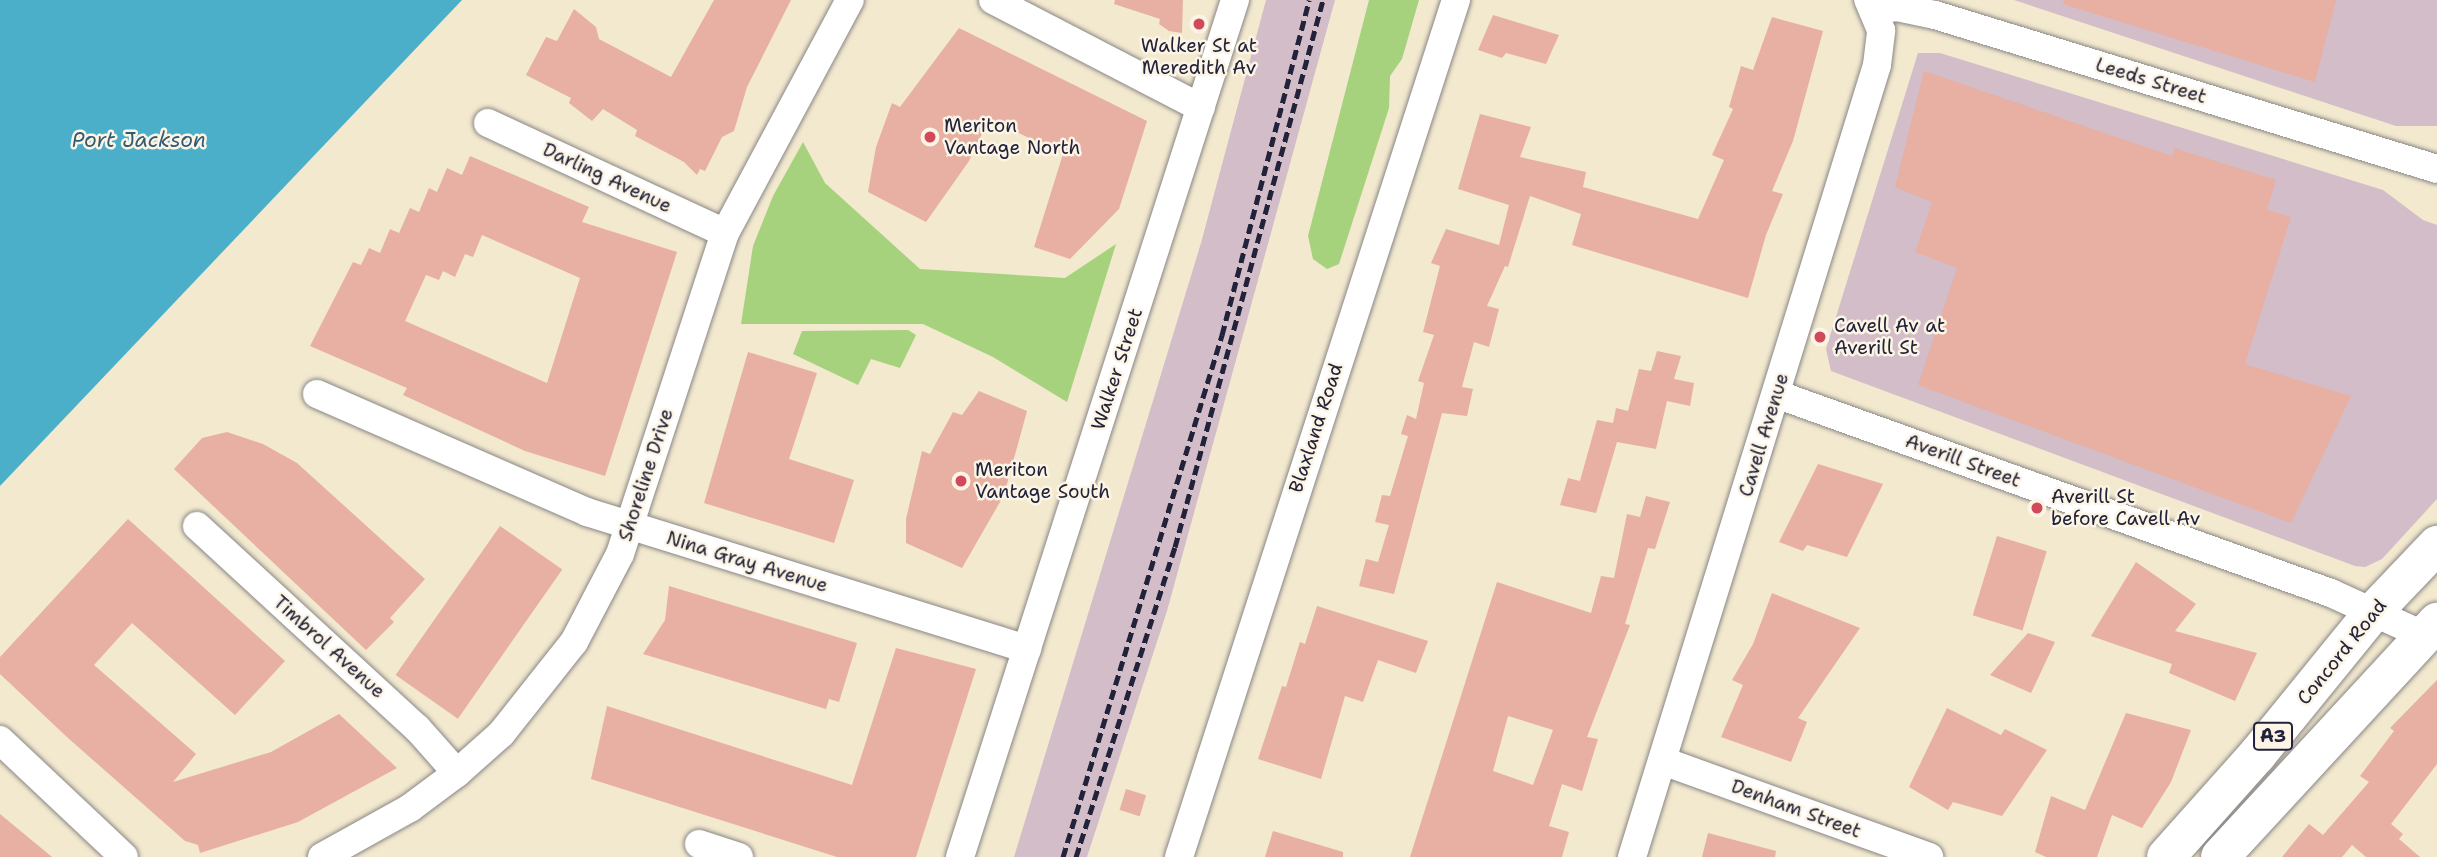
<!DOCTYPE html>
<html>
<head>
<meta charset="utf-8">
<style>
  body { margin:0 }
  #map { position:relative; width:2437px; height:857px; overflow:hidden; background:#f2e9cf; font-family:"Shantell Sans",sans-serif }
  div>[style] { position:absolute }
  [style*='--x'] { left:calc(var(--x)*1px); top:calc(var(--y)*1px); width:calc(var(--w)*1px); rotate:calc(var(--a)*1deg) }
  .industrial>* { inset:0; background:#d2bdc8 }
  .green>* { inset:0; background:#a6d17d }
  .water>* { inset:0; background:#4bafca }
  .building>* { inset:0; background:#e8afa3; transform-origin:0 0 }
  .roads { filter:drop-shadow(0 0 2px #8a8685) drop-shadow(0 0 2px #8a8685) }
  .minor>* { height:28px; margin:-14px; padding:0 14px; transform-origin:14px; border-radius:14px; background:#fff }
  .highway>* { height:38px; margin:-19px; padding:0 19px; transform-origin:19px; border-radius:19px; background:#fff }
  .rail>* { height:5px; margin-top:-2.5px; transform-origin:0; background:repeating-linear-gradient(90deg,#22223b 0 10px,transparent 0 15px) }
  .dots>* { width:19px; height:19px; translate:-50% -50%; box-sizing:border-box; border:4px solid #fcf5e5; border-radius:50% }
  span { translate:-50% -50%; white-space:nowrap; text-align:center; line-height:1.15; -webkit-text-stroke:5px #fcf5e5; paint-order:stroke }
  .shield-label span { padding:2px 5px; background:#fcf5e5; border:2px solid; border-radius:5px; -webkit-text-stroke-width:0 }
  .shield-label { font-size:18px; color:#22223b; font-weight:700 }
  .poi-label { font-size:19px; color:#22223b }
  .left { translate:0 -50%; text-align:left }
  .street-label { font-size:19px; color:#22223b }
  .water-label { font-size:21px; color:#325a74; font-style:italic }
</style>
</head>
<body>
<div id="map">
  <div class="industrial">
    <i style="clip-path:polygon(1266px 0,1335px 0,1167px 611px,1087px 857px,1014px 857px,1201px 243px)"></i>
    <i style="clip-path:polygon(2014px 0,2437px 0,2437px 126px,2396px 126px)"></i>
    <i style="clip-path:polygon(1918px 53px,1940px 53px,2383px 190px,2423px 220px,2437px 225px,2437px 499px,2382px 559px,2365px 567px,2355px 566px,1831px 371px,1826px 349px)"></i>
  </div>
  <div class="green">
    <i style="clip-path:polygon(1369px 0,1419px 0,1402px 59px,1390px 76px,1389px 108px,1339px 264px,1327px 269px,1313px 259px,1308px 236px)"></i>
    <i style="clip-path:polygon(803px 142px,825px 183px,920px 269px,1065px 278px,1116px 244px,1067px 402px,993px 357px,923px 324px,741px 324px,753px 246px,773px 196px)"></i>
    <i style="clip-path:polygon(908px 330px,916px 335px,900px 368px,871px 359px,858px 385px,793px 354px,802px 331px)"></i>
  </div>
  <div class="water">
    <i style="clip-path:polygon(0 0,462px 0,0 486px)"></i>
  </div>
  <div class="building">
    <i style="clip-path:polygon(714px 0,791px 0,747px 87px,734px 131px,722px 137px,705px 171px,700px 169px,697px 175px,684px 162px,635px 136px,637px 130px,603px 109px,592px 121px,569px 103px,571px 98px,526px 75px,546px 37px,557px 41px,574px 9px,596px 27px,599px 39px,671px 77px)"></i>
    <i style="clip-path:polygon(1115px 0,1183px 0,1182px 33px,1169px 31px,1159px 24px,1160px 19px,1114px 4px)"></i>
    <i style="clip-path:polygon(2064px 0,2336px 0,2315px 82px,2063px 4px)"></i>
    <i style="clip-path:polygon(1493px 15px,1559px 35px,1546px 64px,1506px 53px,1502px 58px,1478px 50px)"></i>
    <i style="clip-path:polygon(1772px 17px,1823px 31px,1793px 141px,1772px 191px,1783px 194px,1766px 235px,1748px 298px,1572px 245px,1581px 214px,1530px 196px,1508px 267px,1505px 266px,1487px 306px,1499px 309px,1489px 347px,1474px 342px,1462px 387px,1473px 389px,1467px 416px,1442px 413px,1394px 594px,1359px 586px,1366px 559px,1378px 562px,1389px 525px,1375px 522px,1382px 495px,1390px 496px,1408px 436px,1401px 434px,1407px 415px,1416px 419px,1424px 383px,1418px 381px,1434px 335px,1423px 332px,1440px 266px,1431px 263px,1446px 229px,1499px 245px,1509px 205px,1458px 189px,1480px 114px,1531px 127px,1520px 157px,1586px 172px,1583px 187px,1698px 219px,1724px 160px,1712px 155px,1733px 109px,1729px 107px,1741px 66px,1753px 70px)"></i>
    <i style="clip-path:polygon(959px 28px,1147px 121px,1119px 209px,1070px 259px,1034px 247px,1063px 154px,989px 119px,969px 161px,926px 222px,868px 192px,876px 147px,892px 103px,900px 107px)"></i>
    <i style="clip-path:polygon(1924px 71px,2172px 156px,2174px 148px,2276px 180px,2267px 210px,2291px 217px,2245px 364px,2351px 396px,2291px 523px,1918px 385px,1957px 268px,1915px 252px,1932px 202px,1895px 187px)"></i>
    <i style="clip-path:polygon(evenodd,470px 156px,589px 207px,582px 222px,677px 252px,605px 476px,525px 451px,403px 395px,407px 388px,310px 346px,353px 262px,361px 265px,369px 248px,380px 253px,390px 229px,399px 233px,410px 208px,419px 212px,429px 188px,437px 192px,447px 168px,462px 175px,470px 156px,482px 235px,580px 278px,547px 383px,405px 321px,426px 275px,439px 280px,443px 271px,455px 277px,465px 254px,473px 257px,482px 235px)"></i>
    <i style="clip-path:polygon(1657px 351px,1681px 356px,1674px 379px,1694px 383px,1690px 406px,1667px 401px,1656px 449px,1617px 442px,1596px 513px,1560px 505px,1568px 478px,1580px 481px,1597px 420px,1613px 423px,1616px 408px,1628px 411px,1639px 369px,1651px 371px)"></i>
    <i style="clip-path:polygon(748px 352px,817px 373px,789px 459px,854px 480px,834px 543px,704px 503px)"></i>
    <i style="clip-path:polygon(979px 391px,1027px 411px,1004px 495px,962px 568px,906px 543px,906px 519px,922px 451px,930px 454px,953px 412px,962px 415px)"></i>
    <i style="clip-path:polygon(227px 432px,263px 444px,297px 463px,425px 579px,390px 618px,394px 622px,366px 650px,174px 469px,202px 438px)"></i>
    <i style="clip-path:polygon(1818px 464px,1883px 484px,1847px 557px,1807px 545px,1803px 551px,1779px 542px)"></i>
    <i style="clip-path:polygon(evenodd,1646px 496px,1670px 502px,1655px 549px,1648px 548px,1625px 624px,1630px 625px,1587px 737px,1598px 739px,1582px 791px,1562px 784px,1549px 826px,1569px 832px,1562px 857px,1410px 857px,1497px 582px,1591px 613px,1601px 576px,1614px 578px,1627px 514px,1640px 517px,1646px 496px,1508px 716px,1553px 730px,1533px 785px,1493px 771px,1508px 716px)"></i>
    <i style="clip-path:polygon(128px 519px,285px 661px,235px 715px,132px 623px,94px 665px,196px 754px,173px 782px,271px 752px,339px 714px,397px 768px,298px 822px,200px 853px,198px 845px,185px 841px,68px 738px,0 674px,0 657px)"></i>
    <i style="left:500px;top:526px;width:76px;height:182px;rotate:35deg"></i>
    <i style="left:1997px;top:536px;width:52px;height:83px;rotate:17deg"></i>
    <i style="clip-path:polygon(2136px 562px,2196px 604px,2175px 631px,2257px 653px,2235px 701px,2169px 673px,2172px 664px,2091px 636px)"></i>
    <i style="clip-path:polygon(669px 586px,857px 643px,839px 702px,829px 699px,826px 709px,643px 654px,665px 620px)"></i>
    <i style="clip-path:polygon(1772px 593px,1860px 628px,1798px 718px,1807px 722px,1791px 762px,1721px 737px,1743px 685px,1732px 680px,1753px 644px)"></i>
    <i style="clip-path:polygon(1317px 606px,1428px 641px,1416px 673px,1378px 660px,1363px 702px,1345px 696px,1321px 779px,1258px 759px,1282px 686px,1286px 687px,1300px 642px,1305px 644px)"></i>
    <i style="clip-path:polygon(2028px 633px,2055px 642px,2031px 693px,1990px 675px)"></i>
    <i style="clip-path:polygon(896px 648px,976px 669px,916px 857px,837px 857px,591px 779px,607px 706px,852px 785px)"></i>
    <i style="clip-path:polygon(2437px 680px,2437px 764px,2391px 824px,2403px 834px,2399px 839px,2420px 857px,2366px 857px,2352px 845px,2342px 857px,2282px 857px,2309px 824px,2323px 835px,2369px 782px,2360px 776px,2394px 731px,2390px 728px)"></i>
    <i style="clip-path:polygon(1947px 708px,2001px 735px,2005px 729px,2047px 750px,2002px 816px,1953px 802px,1948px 810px,1909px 787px)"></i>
    <i style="clip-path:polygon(2126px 713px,2191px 730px,2171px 782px,2142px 828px,2112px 815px,2097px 857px,2046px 857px,2035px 852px,2051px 796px,2085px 810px)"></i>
    <i style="left:1126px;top:789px;width:21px;height:22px;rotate:17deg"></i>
    <i style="clip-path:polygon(0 814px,52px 857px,0 857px)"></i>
    <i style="clip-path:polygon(1273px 831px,1343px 852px,1343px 857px,1265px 857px)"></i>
    <i style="clip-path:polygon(1708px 833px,1776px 851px,1775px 857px,1702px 857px)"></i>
  </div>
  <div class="roads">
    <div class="minor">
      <i style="--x:993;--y:0;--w:234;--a:27.4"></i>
      <i style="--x:1876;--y:10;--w:21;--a:-8"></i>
      <i style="--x:1897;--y:7;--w:39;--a:12"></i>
      <i style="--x:1935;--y:15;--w:525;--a:17.05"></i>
      <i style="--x:488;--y:123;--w:261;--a:24.9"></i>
      <i style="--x:317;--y:394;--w:295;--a:23.6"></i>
      <i style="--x:587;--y:512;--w:461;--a:17.3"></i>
      <i style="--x:1776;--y:394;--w:590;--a:19.73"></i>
      <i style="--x:2331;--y:593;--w:101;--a:24.5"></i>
      <i style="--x:197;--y:526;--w:299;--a:42.6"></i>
      <i style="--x:417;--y:728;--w:60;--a:48.4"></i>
      <i style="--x:0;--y:740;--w:170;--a:43.3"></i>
      <i style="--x:1663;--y:761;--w:283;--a:19.8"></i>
      <i style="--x:699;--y:844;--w:42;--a:18"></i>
      <i style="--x:322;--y:857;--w:101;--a:-29.1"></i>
      <i style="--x:410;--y:808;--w:59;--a:-36.7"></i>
      <i style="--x:457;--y:773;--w:59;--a:-41.6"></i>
      <i style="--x:501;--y:734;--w:117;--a:-51.6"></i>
      <i style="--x:574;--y:642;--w:99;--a:-62.4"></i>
      <i style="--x:620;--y:554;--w:338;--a:-71.9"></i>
      <i style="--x:725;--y:233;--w:264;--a:-61.8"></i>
      <i style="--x:960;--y:857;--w:900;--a:-72.21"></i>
      <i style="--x:1179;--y:857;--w:901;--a:-72.09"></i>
      <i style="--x:1632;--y:857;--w:829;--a:-72.81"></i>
      <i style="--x:1877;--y:65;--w:35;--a:-83"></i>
      <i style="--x:1881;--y:30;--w:33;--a:-113"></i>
    </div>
    <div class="highway">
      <i style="--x:2166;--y:857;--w:137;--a:-48.3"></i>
      <i style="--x:2257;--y:755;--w:187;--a:-50.9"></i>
      <i style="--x:2375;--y:610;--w:90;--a:-46.4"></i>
      <i style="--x:2220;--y:857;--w:320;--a:-47.3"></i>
    </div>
  </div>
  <div class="rail">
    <i style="--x:1063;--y:857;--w:546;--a:-73.06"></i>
    <i style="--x:1222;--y:335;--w:346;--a:-75.4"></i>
    <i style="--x:1076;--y:857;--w:325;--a:-72.3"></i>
    <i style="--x:1175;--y:547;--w:567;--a:-74.86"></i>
  </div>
  <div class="dots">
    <i style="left:1199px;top:24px;background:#d1495b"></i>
    <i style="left:930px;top:137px;background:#d1495b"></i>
    <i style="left:1820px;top:337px;background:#d1495b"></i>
    <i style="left:961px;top:481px;background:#d1495b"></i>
    <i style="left:2037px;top:508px;background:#d1495b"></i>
  </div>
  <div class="shield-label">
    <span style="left:2273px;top:736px">A3</span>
  </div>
  <div class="poi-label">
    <span style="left:1199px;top:57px">Walker St at<br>Meredith Av</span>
    <span class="left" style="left:944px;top:137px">Meriton<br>Vantage North</span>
    <span class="left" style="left:1834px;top:337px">Cavell Av at<br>Averill St</span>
    <span class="left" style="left:975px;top:481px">Meriton<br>Vantage South</span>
    <span class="left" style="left:2051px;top:508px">Averill St<br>before Cavell Av</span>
  </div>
  <div class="street-label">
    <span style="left:2151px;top:81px;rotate:17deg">Leeds Street</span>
    <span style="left:607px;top:178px;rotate:25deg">Darling Avenue</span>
    <span style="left:1117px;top:369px;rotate:-72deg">Walker Street</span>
    <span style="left:1316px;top:428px;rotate:-72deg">Blaxland Road</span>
    <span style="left:1764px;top:435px;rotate:-73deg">Cavell Avenue</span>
    <span style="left:1963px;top:461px;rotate:20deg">Averill Street</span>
    <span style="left:646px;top:475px;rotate:-72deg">Shoreline Drive</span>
    <span style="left:747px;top:562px;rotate:17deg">Nina Gray Avenue</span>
    <span style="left:329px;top:647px;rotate:42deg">Timbrol Avenue</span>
    <span style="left:2342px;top:652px;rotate:-51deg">Concord Road</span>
    <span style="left:1796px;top:809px;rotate:20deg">Denham Street</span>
  </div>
  <div class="water-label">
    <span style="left:139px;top:140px">Port Jackson</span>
  </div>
</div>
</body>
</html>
